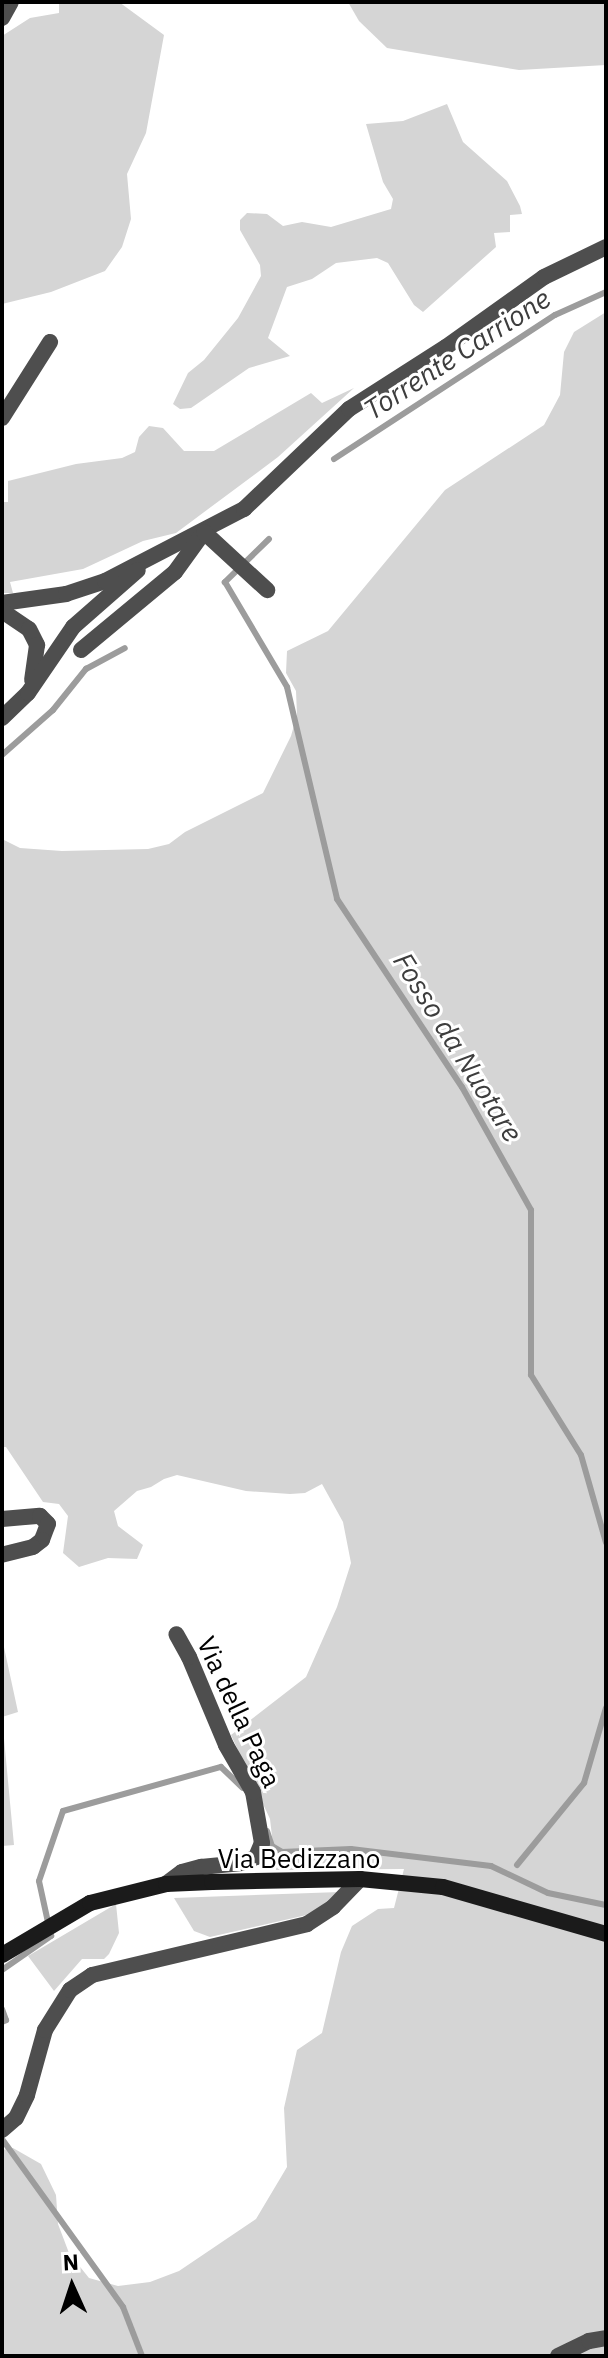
<!DOCTYPE html>
<html>
<head>
<meta charset="utf-8">
<style>
  body { margin:0 }
  #map { position:relative; width:608px; height:2358px; overflow:hidden; background:#fff; font-family:"IBM Plex Sans",sans-serif }
  div>[style] { position:absolute }
  [style*='--x'] { left:calc(var(--x)*1px); top:calc(var(--y)*1px); width:calc(var(--w)*1px); rotate:calc(var(--a)*1deg) }
  .green>* { inset:0; background:#d5d5d5 }
  .stream>* { height:6px; margin:-3px; padding:0 3px; transform-origin:3px; border-radius:3px; background:#9c9c9c }
  .street>* { height:16px; margin:-8px; padding:0 8px; transform-origin:8px; border-radius:8px; background:#4e4e4e }
  .secondary>* { height:16px; margin:-8px; padding:0 8px; transform-origin:8px; border-radius:8px; background:#1b1b1b }
  span { translate:-50% -50%; white-space:nowrap; text-align:center; line-height:1.15; -webkit-text-stroke:6px #fff; paint-order:stroke }
  .street-label { font-size:26px; color:#000 }
  .water-label { font-size:28px; color:#3d3d3d; font-style:italic }
  .frame { position:absolute; inset:0; border:4px solid #000; pointer-events:none }
  .north { position:absolute; left:32px; top:2246px; width:80px; height:80px; -webkit-text-stroke:6px #fff; paint-order:stroke; rotate:357deg; font-size:22px; font-weight:700; line-height:32px; text-align:center; color:#000 }
  .north::after { content:''; display:block; margin:auto; width:28px; height:36px; background:#000; clip-path:polygon(50% 0,100% 100%,50% 72%,0 100%) }
</style>
</head>
<body>
<div id="map">
  <div class="green">
    <i style="clip-path:polygon(59px 2px,119px 2px,164px 35px,146px 133px,127px 174px,131px 219px,122px 247px,105px 271px,51px 292px,2px 304px,2px 36px,30px 18px,59px 13px)"></i>
    <i style="clip-path:polygon(348px 2px,606px 2px,606px 65px,519px 70px,387px 48px,359px 21px)"></i>
    <i style="clip-path:polygon(447px 104px,463px 142px,507px 181px,520px 206px,522px 214px,510px 215px,510px 232px,494px 233px,496px 247px,423px 312px,414px 305px,388px 263px,377px 258px,336px 263px,312px 279px,287px 287px,268px 338px,290px 356px,249px 368px,191px 408px,180px 409px,173px 404px,188px 373px,204px 360px,238px 318px,261px 276px,260px 265px,240px 230px,240px 220px,247px 213px,267px 214px,283px 226px,302px 222px,331px 227px,391px 209px,393px 199px,383px 182px,366px 124px,403px 121px)"></i>
    <i style="clip-path:polygon(606px 312px,606px 2356px,2px 2356px,2px 2150px,13px 2148px,41px 2164px,56px 2195px,58px 2224px,69px 2253px,89px 2278px,118px 2286px,150px 2282px,179px 2271px,256px 2219px,287px 2167px,284px 2108px,297px 2050px,322px 2033px,341px 1952px,352px 1926px,378px 1909px,394px 1908px,404px 1869px,276px 1870px,270px 1819px,231px 1735px,306px 1677px,337px 1607px,351px 1563px,343px 1522px,322px 1484px,305px 1493px,290px 1494px,246px 1491px,177px 1475px,164px 1479px,151px 1487px,137px 1491px,114px 1511px,118px 1526px,143px 1545px,137px 1559px,108px 1558px,79px 1567px,63px 1553px,68px 1516px,59px 1504px,43px 1502px,6px 1447px,2px 1447px,2px 839px,20px 848px,62px 851px,148px 849px,169px 844px,185px 832px,263px 793px,291px 736px,297px 715px,296px 691px,286px 673px,287px 651px,328px 631px,445px 490px,544px 425px,560px 395px,564px 352px,574px 332px)"></i>
    <i style="clip-path:polygon(354px 388px,278px 457px,176px 533px,143px 541px,83px 569px,10px 582px,13px 593px,2px 593px,2px 502px,8px 502px,8px 481px,76px 464px,122px 458px,135px 452px,139px 437px,149px 426px,163px 428px,184px 451px,214px 451px,311px 393px,322px 403px)"></i>
    <i style="clip-path:polygon(2px 1638px,18px 1712px,2px 1717px,14px 1845px,2px 1846px)"></i>
    <i style="clip-path:polygon(340px 1892px,311px 1914px,210px 1937px,194px 1931px,174px 1898px)"></i>
    <i style="clip-path:polygon(116px 1904px,119px 1933px,109px 1954px,104px 1959px,82px 1959px,54px 1991px,28px 1956px)"></i>
  </div>
  <div class="stream">
    <i style="--x:334;--y:459;--w:264;--a:-33.1"></i>
    <i style="--x:555;--y:315;--w:56;--a:-24.3"></i>
    <i style="--x:269;--y:539;--w:62;--a:135.7"></i>
    <i style="--x:225;--y:582;--w:122;--a:59.4"></i>
    <i style="--x:287;--y:687;--w:218;--a:76.7"></i>
    <i style="--x:337;--y:899;--w:226;--a:56.4"></i>
    <i style="--x:462;--y:1087;--w:141;--a:60.7"></i>
    <i style="--x:531;--y:1210;--w:165;--a:90"></i>
    <i style="--x:531;--y:1375;--w:94;--a:58"></i>
    <i style="--x:581;--y:1455;--w:91;--a:74.1"></i>
    <i style="--x:2;--y:755;--w:68;--a:-41.4"></i>
    <i style="--x:53;--y:710;--w:53;--a:-51.2"></i>
    <i style="--x:86;--y:669;--w:44;--a:-28.3"></i>
    <i style="--x:267;--y:1831;--w:16;--a:72"></i>
    <i style="--x:272;--y:1846;--w:12;--a:31"></i>
    <i style="--x:282;--y:1852;--w:69;--a:-2.5"></i>
    <i style="--x:351;--y:1849;--w:141;--a:6.9"></i>
    <i style="--x:491;--y:1866;--w:63;--a:25.3"></i>
    <i style="--x:548;--y:1893;--w:59;--a:11.7"></i>
    <i style="--x:517;--y:1865;--w:106;--a:-50.7"></i>
    <i style="--x:584;--y:1783;--w:78;--a:-73.7"></i>
    <i style="--x:2;--y:1970;--w:60;--a:-34.8"></i>
    <i style="--x:51;--y:1936;--w:56;--a:-102.3"></i>
    <i style="--x:39;--y:1881;--w:74;--a:-71.1"></i>
    <i style="--x:63;--y:1811;--w:164;--a:-15.6"></i>
    <i style="--x:221;--y:1767;--w:30;--a:44"></i>
    <i style="--x:2;--y:2009;--w:12;--a:70"></i>
    <i style="--x:6;--y:2020;--w:4;--a:153"></i>
    <i style="--x:2;--y:2139;--w:207;--a:54.2"></i>
    <i style="--x:123;--y:2307;--w:53;--a:68.8"></i>
  </div>
  <div class="street">
    <i style="--x:2;--y:18;--w:18;--a:-61"></i>
    <i style="--x:2;--y:418;--w:90;--a:-57.7"></i>
    <i style="--x:2;--y:603;--w:65;--a:-8"></i>
    <i style="--x:66;--y:594;--w:41;--a:-18.4"></i>
    <i style="--x:105;--y:581;--w:157;--a:-27.4"></i>
    <i style="--x:244;--y:509;--w:145;--a:-43.6"></i>
    <i style="--x:349;--y:409;--w:115;--a:-32.6"></i>
    <i style="--x:446;--y:347;--w:120;--a:-35.5"></i>
    <i style="--x:544;--y:277;--w:69;--a:-25.8"></i>
    <i style="--x:2;--y:611;--w:32;--a:34"></i>
    <i style="--x:29;--y:629;--w:18;--a:63"></i>
    <i style="--x:37;--y:645;--w:35;--a:98"></i>
    <i style="--x:81;--y:650;--w:122;--a:-39.7"></i>
    <i style="--x:175;--y:572;--w:49;--a:-54.1"></i>
    <i style="--x:204;--y:532;--w:86;--a:42.6"></i>
    <i style="--x:2;--y:718;--w:36;--a:-44"></i>
    <i style="--x:28;--y:693;--w:80;--a:-55.7"></i>
    <i style="--x:73;--y:627;--w:86;--a:-41.2"></i>
    <i style="--x:2;--y:1519;--w:38;--a:-5"></i>
    <i style="--x:40;--y:1516;--w:11;--a:45"></i>
    <i style="--x:48;--y:1524;--w:17;--a:111"></i>
    <i style="--x:42;--y:1540;--w:11;--a:142"></i>
    <i style="--x:33;--y:1547;--w:32;--a:166"></i>
    <i style="--x:166;--y:1884;--w:20;--a:-37"></i>
    <i style="--x:182;--y:1872;--w:20;--a:-15"></i>
    <i style="--x:201;--y:1867;--w:41;--a:-5.6"></i>
    <i style="--x:242;--y:1863;--w:15;--a:-23"></i>
    <i style="--x:256;--y:1857;--w:15;--a:-67"></i>
    <i style="--x:262;--y:1843;--w:52;--a:-100"></i>
    <i style="--x:253;--y:1792;--w:54;--a:-119.9"></i>
    <i style="--x:226;--y:1745;--w:95;--a:-112.8"></i>
    <i style="--x:189;--y:1657;--w:26;--a:-119"></i>
    <i style="--x:2;--y:2130;--w:18;--a:-41"></i>
    <i style="--x:16;--y:2118;--w:25;--a:-64"></i>
    <i style="--x:27;--y:2095;--w:67;--a:-74.5"></i>
    <i style="--x:45;--y:2030;--w:47;--a:-58"></i>
    <i style="--x:70;--y:1990;--w:27;--a:-34"></i>
    <i style="--x:92;--y:1975;--w:221;--a:-13.3"></i>
    <i style="--x:307;--y:1924;--w:31;--a:-33"></i>
    <i style="--x:333;--y:1907;--w:39;--a:-46"></i>
    <i style="--x:558;--y:2356;--w:34;--a:-26"></i>
    <i style="--x:589;--y:2341;--w:17;--a:-10"></i>
  </div>
  <div class="secondary">
    <i style="--x:2;--y:1955;--w:102;--a:-30.6"></i>
    <i style="--x:90;--y:1903;--w:78;--a:-14"></i>
    <i style="--x:166;--y:1884;--w:46;--a:-2.5"></i>
    <i style="--x:212;--y:1882;--w:148;--a:-1.2"></i>
    <i style="--x:360;--y:1879;--w:83;--a:5.5"></i>
    <i style="--x:443;--y:1887;--w:170;--a:16.1"></i>
  </div>
  <div class="street-label">
    <span style="left:239px;top:1712px;rotate:65deg">Via della Paga</span>
    <span style="left:299px;top:1859px">Via Bedizzano</span>
  </div>
  <div class="water-label">
    <span style="left:457px;top:354px;rotate:-33deg">Torrente Carrione</span>
    <span style="left:458px;top:1047px;rotate:58deg">Fosso da Nuotare</span>
  </div>
  <div class="frame"></div>
  <div class="north">N</div>
</div>
</body>
</html>
